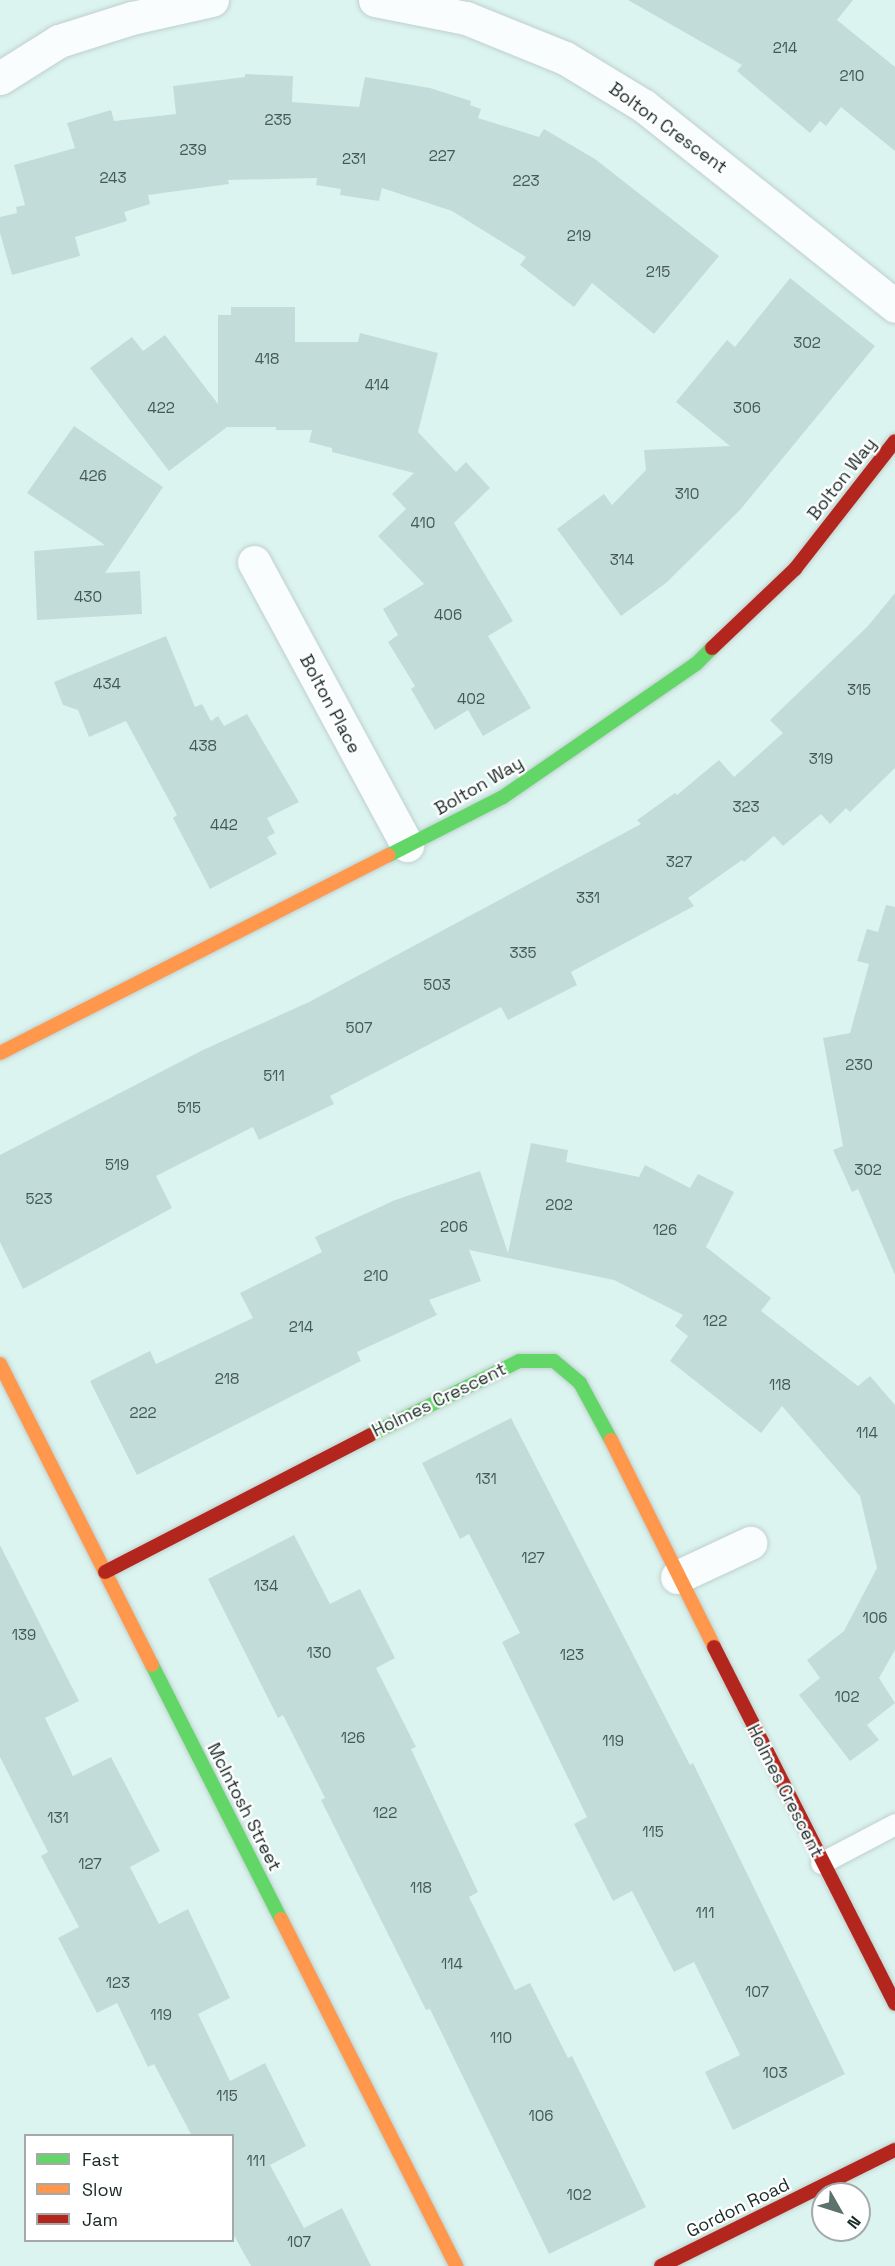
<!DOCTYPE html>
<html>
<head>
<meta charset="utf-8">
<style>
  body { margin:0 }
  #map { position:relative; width:895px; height:2266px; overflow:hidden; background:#dcf4f0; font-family:"Space Grotesk",sans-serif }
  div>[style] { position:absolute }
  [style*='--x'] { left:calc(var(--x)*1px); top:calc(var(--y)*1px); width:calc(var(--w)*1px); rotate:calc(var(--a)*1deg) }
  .building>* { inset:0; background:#c2ddd9 }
  .roads { filter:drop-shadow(0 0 2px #bed0cd) drop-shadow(0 0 2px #bed0cd) }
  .lane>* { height:21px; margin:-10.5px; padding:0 10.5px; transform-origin:10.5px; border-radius:10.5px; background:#fafdfd }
  .street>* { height:33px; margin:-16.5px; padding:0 16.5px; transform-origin:16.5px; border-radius:16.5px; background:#fafdfd }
  .fast>* { height:14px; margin:-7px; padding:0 7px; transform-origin:7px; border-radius:7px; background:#63d668 }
  .slow>* { height:14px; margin:-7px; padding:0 7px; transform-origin:7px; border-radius:7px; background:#ff974d }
  .jam>* { height:14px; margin:-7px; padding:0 7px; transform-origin:7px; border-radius:7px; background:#b3261e }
  span { translate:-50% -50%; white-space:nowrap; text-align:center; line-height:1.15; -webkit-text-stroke:4.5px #fff; paint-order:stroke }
  .number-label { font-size:15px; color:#445854 }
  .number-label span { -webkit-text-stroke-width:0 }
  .street-label { font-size:18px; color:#192a27 }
  .legend { position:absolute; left:24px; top:2134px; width:210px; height:108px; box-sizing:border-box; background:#fff; border:2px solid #a3aaa9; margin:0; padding:8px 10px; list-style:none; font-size:18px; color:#192a27 }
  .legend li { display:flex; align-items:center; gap:12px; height:30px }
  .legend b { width:30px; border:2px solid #a3aaa9 }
  .north { position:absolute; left:811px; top:2182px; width:60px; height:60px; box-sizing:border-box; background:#fff; border:2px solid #a3aaa9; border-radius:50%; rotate:129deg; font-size:16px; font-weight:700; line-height:24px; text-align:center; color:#192a27 }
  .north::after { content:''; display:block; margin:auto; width:21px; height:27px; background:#5d716d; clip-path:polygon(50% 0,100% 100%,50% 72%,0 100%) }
</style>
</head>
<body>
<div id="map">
  <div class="building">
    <i style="clip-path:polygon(628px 0,853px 0,837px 20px,895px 67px,895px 151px,841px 107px,826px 126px,820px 121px,810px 133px,737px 71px,742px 65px)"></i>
    <i style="clip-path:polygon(245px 74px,293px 76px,292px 102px,359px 107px,365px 77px,430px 88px,471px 101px,470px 105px,481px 109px,478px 118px,539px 137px,544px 129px,595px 159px,719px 256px,654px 334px,592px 283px,574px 307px,520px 265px,526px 257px,452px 211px,382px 188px,379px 201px,340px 195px,341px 189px,316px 185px,317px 178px,228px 180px,229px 184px,148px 195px,150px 204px,124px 212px,127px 221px,75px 237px,80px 256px,12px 275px,0 233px,0 217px,17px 213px,16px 207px,25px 205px,14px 165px,75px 148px,67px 123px,111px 110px,114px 121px,176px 114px,173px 86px,245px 77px)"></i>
    <i style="clip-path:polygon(790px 278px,875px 346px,740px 510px,666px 583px,621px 616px,557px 529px,604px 494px,612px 505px,646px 470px,644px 450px,730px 446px,676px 402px,727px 340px,735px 347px)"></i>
    <i style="clip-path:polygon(231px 307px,295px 307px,295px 342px,358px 342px,360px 333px,438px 353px,418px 432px,456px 472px,466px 462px,490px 488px,454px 523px,513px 621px,488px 636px,531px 708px,483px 736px,468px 710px,435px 730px,411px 689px,415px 686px,388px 642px,398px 635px,383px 609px,424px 584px,378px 536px,406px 509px,392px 494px,414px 473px,332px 452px,332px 448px,309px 442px,312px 430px,276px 430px,276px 427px,227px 427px,169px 471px,90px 368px,132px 337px,143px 351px,165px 335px,218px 404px,218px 315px,231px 315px)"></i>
    <i style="clip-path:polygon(74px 426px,163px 487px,105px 573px,140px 571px,142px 614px,37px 620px,34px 551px,105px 545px,27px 493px)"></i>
    <i style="clip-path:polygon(895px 593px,895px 768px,850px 812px,846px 808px,830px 824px,821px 814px,783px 846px,774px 836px,744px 862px,742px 860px,688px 898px,694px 906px,571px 972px,577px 985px,508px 1020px,501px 1007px,330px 1096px,334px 1104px,259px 1140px,253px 1127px,156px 1176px,172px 1208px,23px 1289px,0 1242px,0 1155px,203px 1050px,309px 1002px,641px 824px,637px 820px,675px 793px,677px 795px,719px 760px,734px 777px,783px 733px,770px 720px,868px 626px)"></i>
    <i style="clip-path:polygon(166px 636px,195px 707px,202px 704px,211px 721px,218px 716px,224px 726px,247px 714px,299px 802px,267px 818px,275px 833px,267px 837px,277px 854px,210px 889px,173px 818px,177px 815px,126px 721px,89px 737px,78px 710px,63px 705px,54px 682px)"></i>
    <i style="clip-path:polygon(886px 905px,895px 907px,895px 1275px,858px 1189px,852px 1192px,833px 1150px,843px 1146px,823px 1038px,850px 1033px,869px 964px,857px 961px,867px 929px,878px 932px)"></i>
    <i style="clip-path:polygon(531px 1143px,568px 1150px,566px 1162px,639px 1177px,645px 1165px,690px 1188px,698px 1174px,734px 1192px,706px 1247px,771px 1298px,761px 1311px,858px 1386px,870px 1376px,895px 1405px,895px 1650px,879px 1678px,895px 1703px,867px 1725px,879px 1740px,850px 1761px,799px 1695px,820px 1678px,807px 1660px,844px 1631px,877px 1568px,860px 1496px,782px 1406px,761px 1433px,670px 1361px,688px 1336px,675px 1326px,683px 1315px,614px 1280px,469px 1250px,481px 1281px,429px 1300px,437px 1315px,357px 1352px,361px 1361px,137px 1475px,90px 1381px,150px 1351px,156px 1364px,253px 1318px,240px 1293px,322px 1252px,315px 1237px,395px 1200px,480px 1171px,508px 1253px)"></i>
    <i style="clip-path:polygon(511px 1418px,690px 1765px,693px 1763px,845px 2074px,733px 2130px,705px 2072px,740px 2055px,694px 1962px,674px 1972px,632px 1891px,613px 1901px,574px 1824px,587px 1817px,502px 1642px,520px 1633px,469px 1534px,460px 1539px,422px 1463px)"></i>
    <i style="clip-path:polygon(294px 1535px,330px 1604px,360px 1589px,395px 1658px,376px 1668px,416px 1747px,411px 1749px,478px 1892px,469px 1897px,515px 1990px,530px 1983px,568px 2058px,572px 2056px,646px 2207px,549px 2254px,430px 2009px,426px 2010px,321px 1800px,325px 1798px,283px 1715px,278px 1718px,208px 1579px)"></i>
    <i style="clip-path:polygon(0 1545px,79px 1701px,45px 1718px,73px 1776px,111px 1757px,160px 1851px,130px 1867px,159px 1924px,188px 1909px,230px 1998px,198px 2014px,230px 2081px,265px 2063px,306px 2146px,270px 2165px,304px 2228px,342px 2208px,371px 2266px,251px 2266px,232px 2232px,232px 2136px,192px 2136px,154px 2064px,148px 2067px,117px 2003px,97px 2013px,58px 1938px,79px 1927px,41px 1856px,48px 1852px,0 1757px)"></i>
  </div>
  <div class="roads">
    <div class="lane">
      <i style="--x:821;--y:1863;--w:84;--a:-27.8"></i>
    </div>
    <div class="street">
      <i style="--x:375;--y:0;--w:93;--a:11.2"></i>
      <i style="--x:466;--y:18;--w:107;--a:22"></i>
      <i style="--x:565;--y:58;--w:92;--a:31.3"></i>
      <i style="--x:644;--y:106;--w:321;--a:38.5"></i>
      <i style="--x:0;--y:78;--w:70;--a:-32.1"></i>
      <i style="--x:59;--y:41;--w:77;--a:-17.5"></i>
      <i style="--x:132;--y:18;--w:82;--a:-12.7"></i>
      <i style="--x:254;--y:562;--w:322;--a:61.6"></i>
      <i style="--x:677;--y:1577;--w:81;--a:-25"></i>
    </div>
    <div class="fast">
      <i style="--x:389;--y:855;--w:128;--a:-27"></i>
      <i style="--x:503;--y:797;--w:234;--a:-34.6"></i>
      <i style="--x:696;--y:664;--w:23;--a:-45"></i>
      <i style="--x:370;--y:1435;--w:166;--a:-26.4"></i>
      <i style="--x:519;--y:1361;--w:35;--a:0"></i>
      <i style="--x:554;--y:1361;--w:34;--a:40"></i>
      <i style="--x:580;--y:1383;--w:65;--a:61.5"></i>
      <i style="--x:152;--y:1665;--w:285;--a:63.1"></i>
    </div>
    <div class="slow">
      <i style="--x:0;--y:1053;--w:436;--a:-27"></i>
      <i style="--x:0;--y:1364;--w:337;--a:63.2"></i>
      <i style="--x:611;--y:1440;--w:231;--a:63.5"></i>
      <i style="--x:281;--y:1919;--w:389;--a:63.2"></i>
    </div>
    <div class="jam">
      <i style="--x:712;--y:648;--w:115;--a:-43.6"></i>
      <i style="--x:795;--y:569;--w:162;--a:-52"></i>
      <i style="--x:105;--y:1572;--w:298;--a:-27.3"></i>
      <i style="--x:714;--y:1647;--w:400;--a:63.1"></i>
      <i style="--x:661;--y:2266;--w:261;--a:-26.4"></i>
    </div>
  </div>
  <div class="number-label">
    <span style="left:785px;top:48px">214</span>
    <span style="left:852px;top:76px">210</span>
    <span style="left:278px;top:120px">235</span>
    <span style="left:193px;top:150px">239</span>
    <span style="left:442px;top:156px">227</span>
    <span style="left:354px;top:159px">231</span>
    <span style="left:113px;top:178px">243</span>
    <span style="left:526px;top:181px">223</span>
    <span style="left:579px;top:236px">219</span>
    <span style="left:658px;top:272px">215</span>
    <span style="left:807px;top:343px">302</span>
    <span style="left:267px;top:359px">418</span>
    <span style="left:377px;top:385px">414</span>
    <span style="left:161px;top:408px">422</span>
    <span style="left:747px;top:408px">306</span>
    <span style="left:93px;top:476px">426</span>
    <span style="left:687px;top:494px">310</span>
    <span style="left:423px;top:523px">410</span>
    <span style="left:622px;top:560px">314</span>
    <span style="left:88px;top:597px">430</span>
    <span style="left:448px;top:615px">406</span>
    <span style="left:107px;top:684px">434</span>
    <span style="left:859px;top:690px">315</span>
    <span style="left:471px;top:699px">402</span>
    <span style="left:203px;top:746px">438</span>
    <span style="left:821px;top:759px">319</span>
    <span style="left:746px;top:807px">323</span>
    <span style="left:224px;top:825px">442</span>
    <span style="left:679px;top:862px">327</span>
    <span style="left:588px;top:898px">331</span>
    <span style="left:523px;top:953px">335</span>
    <span style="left:437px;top:985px">503</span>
    <span style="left:359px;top:1028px">507</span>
    <span style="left:859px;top:1065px">230</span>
    <span style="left:274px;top:1076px">511</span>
    <span style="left:189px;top:1108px">515</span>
    <span style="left:117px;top:1165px">519</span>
    <span style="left:868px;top:1170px">302</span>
    <span style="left:39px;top:1199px">523</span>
    <span style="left:559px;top:1205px">202</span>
    <span style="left:454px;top:1227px">206</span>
    <span style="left:665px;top:1230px">126</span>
    <span style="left:376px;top:1276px">210</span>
    <span style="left:715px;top:1321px">122</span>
    <span style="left:301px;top:1327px">214</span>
    <span style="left:227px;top:1379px">218</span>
    <span style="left:780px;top:1385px">118</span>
    <span style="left:143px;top:1413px">222</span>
    <span style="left:867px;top:1433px">114</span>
    <span style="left:486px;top:1479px">131</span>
    <span style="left:533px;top:1558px">127</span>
    <span style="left:266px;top:1586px">134</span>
    <span style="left:875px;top:1618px">106</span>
    <span style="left:24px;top:1635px">139</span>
    <span style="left:319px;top:1653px">130</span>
    <span style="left:572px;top:1655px">123</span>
    <span style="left:847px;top:1697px">102</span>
    <span style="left:353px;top:1738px">126</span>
    <span style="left:613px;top:1741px">119</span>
    <span style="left:385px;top:1813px">122</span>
    <span style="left:58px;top:1818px">131</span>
    <span style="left:653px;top:1832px">115</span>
    <span style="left:90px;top:1864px">127</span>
    <span style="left:421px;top:1888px">118</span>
    <span style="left:705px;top:1913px">111</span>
    <span style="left:452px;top:1964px">114</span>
    <span style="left:118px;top:1983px">123</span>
    <span style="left:757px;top:1992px">107</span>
    <span style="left:161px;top:2015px">119</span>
    <span style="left:501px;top:2038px">110</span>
    <span style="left:775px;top:2073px">103</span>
    <span style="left:227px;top:2096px">115</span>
    <span style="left:541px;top:2116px">106</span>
    <span style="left:256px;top:2161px">111</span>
    <span style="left:579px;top:2195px">102</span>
    <span style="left:299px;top:2242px">107</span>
  </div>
  <div class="street-label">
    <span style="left:668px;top:128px;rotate:36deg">Bolton Crescent</span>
    <span style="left:842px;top:479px;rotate:-52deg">Bolton Way</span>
    <span style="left:330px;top:704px;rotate:62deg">Bolton Place</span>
    <span style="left:479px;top:786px;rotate:-30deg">Bolton Way</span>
    <span style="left:439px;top:1400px;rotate:-26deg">Holmes Crescent</span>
    <span style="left:785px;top:1791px;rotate:63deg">Holmes Crescent</span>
    <span style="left:244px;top:1807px;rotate:63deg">McIntosh Street</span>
    <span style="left:738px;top:2208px;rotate:-26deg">Gordon Road</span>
  </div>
  <ul class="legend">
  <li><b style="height:8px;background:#63d668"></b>Fast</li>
  <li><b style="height:8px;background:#ff974d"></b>Slow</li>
  <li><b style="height:8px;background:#b3261e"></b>Jam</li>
  </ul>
  <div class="north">N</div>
</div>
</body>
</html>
